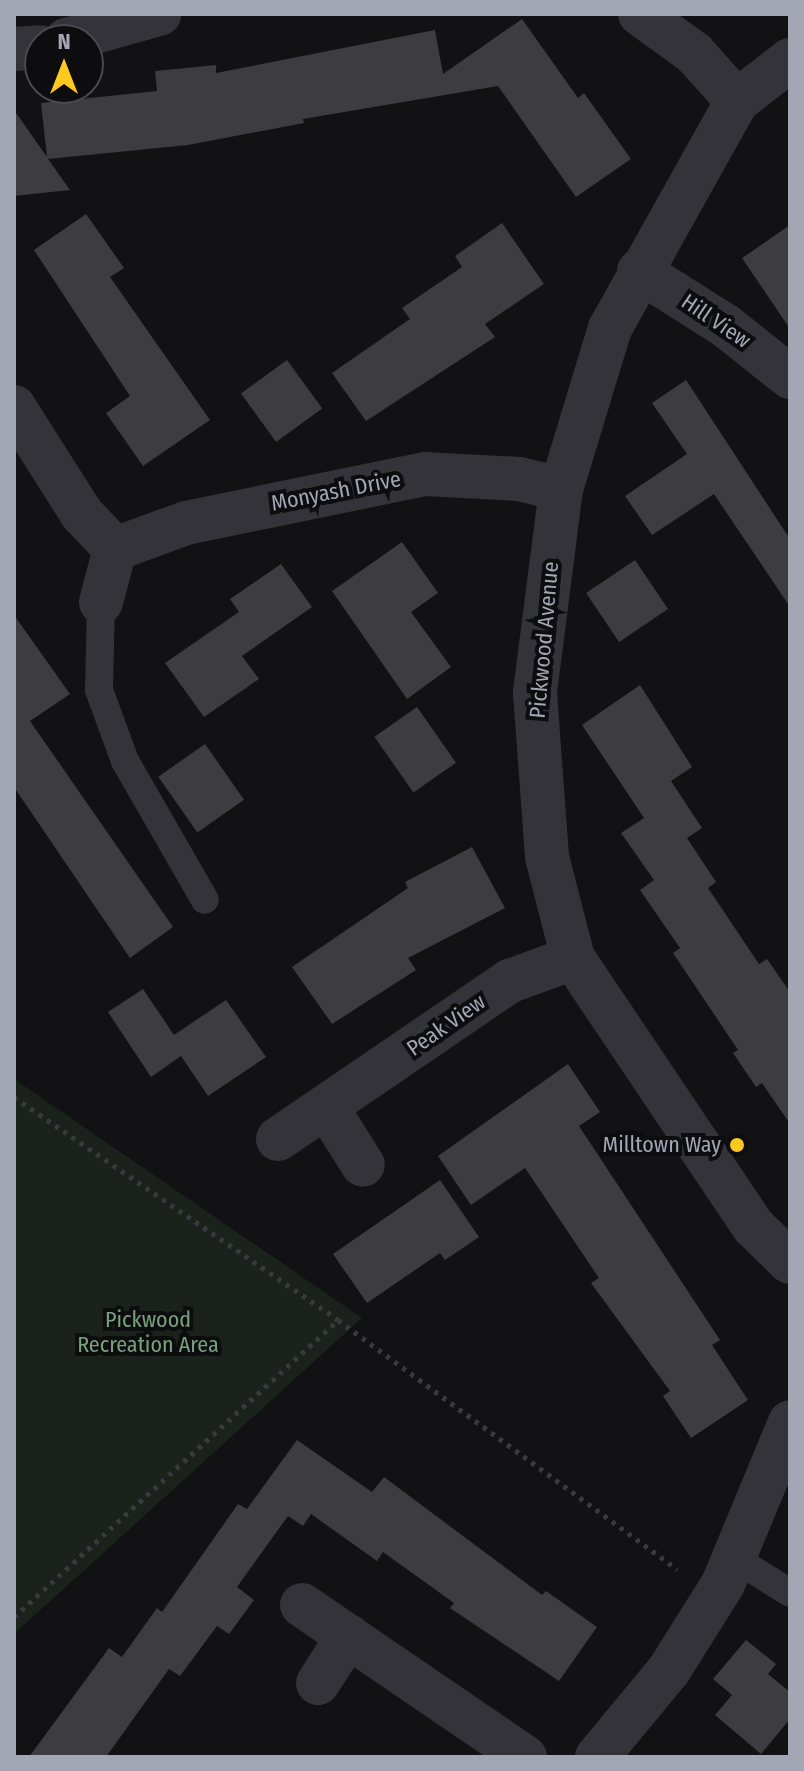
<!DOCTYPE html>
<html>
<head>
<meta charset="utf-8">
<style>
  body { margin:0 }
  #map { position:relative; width:804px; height:1771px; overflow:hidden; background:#121214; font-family:"Fira Sans Condensed",sans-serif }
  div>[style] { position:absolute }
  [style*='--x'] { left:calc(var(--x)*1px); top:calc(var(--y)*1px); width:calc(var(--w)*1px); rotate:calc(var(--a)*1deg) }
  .green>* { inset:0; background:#1a221b }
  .building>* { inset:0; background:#3c3c41; transform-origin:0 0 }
  .path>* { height:5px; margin-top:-2.5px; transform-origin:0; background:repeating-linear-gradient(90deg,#393a40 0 4px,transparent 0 10px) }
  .service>* { height:28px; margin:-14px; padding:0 14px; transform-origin:14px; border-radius:14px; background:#333339 }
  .minor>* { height:44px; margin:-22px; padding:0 22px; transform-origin:22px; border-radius:22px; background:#333339 }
  .dots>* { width:22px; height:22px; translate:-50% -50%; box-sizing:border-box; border:4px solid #0d0d0f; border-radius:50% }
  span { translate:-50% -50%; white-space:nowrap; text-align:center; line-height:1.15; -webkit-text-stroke:8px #0d0d0f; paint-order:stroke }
  .street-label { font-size:22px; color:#a2a6b5 }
  .poi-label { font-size:22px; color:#a2a6b5 }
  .right { translate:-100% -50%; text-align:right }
  .park-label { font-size:22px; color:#78a27e }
  .frame { position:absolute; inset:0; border:16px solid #a2a6b5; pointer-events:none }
  .north { position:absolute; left:24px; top:24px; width:80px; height:80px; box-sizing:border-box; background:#0d0d0f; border:2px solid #494a51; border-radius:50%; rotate:0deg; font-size:22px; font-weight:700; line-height:32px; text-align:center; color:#a2a6b5 }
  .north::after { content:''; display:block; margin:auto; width:28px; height:36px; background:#fec91f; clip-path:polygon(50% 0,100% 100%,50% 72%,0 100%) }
</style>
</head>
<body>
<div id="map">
  <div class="green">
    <i style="clip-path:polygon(14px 1079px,362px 1318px,14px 1634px)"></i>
  </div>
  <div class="building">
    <i style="clip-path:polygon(522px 19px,578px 98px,584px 93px,631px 159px,576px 197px,498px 86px,303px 119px,304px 123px,188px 145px,48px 159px,70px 190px,14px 196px,14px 110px,47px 157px,41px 103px,157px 91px,155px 71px,216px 65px,216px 73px,435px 30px,443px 74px)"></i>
    <i style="clip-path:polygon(86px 214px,124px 268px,110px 277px,210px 420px,143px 466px,106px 413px,130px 396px,34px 250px)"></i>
    <i style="clip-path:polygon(502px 223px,544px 284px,485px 324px,495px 337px,366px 421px,332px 373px,410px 319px,402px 308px,462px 267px,455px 256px)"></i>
    <i style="clip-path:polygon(790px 225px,790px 329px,742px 258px)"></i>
    <i style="left:287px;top:360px;width:60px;height:57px;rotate:54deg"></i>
    <i style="clip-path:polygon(686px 380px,790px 539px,790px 607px,714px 494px,652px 535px,625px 496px,687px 454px,652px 403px)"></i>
    <i style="clip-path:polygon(402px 542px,438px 593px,411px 612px,451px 667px,407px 699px,332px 591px)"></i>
    <i style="left:635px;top:560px;width:59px;height:59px;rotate:56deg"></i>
    <i style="clip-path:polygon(281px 564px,312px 607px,242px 656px,259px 679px,204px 717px,165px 663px,239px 612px,230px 599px)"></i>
    <i style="clip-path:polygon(14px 615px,70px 694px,30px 721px,173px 927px,130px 958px,14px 787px)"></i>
    <i style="clip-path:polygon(640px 685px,692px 767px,671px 781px,702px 828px,687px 838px,716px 882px,708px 888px,759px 964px,767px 959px,790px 992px,790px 1124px,762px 1083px,756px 1087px,733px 1053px,738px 1050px,673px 953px,680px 948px,640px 890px,654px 880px,621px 833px,644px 818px,582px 725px)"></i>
    <i style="left:417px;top:707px;width:68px;height:52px;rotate:55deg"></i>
    <i style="left:205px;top:744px;width:68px;height:57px;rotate:55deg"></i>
    <i style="clip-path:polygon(472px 847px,505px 908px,408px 958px,416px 970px,332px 1024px,292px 967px,408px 888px,405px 882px)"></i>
    <i style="clip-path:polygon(143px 989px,174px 1035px,226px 1000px,266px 1057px,208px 1096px,181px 1056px,151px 1077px,108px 1012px)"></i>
    <i style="clip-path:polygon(568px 1064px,600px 1112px,579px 1126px,720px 1340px,712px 1345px,748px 1400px,691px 1438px,663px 1396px,670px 1391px,591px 1283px,599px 1278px,525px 1168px,471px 1205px,438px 1156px)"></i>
    <i style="clip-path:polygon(440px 1180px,479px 1237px,445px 1260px,440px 1253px,367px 1303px,333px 1254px)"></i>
    <i style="clip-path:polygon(297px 1440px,372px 1492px,384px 1477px,542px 1595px,546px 1591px,597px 1627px,559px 1681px,450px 1608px,454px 1603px,383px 1552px,377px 1561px,311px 1514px,303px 1526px,288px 1516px,237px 1587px,254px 1600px,229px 1634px,217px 1626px,180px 1676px,169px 1669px,106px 1757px,29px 1757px,109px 1648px,122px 1657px,157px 1608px,162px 1612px,238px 1504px,247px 1509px)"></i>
    <i style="clip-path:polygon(746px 1640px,776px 1664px,768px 1674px,790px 1692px,790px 1719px,761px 1754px,715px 1715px,732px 1695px,713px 1679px)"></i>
  </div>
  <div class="path">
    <i style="--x:14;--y:1097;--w:393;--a:34.5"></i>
    <i style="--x:338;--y:1320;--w:421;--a:36.3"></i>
    <i style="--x:14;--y:1617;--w:440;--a:-42.5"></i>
  </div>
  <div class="service">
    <i style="--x:101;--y:602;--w:88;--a:91.3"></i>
    <i style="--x:99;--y:690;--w:76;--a:69.9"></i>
    <i style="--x:125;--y:761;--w:160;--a:60.1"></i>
    <i style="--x:734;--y:1558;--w:66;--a:32"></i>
  </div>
  <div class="minor">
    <i style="--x:640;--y:14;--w:67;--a:35.8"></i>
    <i style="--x:694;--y:53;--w:64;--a:48.1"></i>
    <i style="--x:66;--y:40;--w:97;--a:-15.6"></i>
    <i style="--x:14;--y:49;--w:26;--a:-4"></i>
    <i style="--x:790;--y:60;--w:67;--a:142.3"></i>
    <i style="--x:737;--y:101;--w:260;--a:119.2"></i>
    <i style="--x:610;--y:328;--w:168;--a:106.9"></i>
    <i style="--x:561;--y:489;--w:206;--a:97.3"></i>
    <i style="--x:535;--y:693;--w:164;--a:85.8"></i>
    <i style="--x:547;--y:857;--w:104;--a:75.6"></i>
    <i style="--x:573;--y:958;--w:324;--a:56.1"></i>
    <i style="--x:754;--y:1227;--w:50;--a:44.2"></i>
    <i style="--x:639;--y:271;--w:103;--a:32.3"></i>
    <i style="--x:726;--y:326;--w:82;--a:38.6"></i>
    <i style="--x:14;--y:407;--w:127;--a:57.6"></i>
    <i style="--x:82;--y:514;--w:48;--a:46.7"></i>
    <i style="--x:115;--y:549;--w:55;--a:104.8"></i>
    <i style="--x:115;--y:549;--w:76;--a:-20.1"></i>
    <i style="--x:186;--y:523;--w:244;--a:-11.6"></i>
    <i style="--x:425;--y:474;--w:94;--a:3"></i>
    <i style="--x:519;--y:479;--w:43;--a:13.4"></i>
    <i style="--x:327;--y:1108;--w:67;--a:57.7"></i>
    <i style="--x:278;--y:1139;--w:281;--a:-34.3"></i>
    <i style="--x:510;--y:981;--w:67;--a:-20.1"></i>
    <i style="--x:302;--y:1605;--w:270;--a:34.3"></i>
    <i style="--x:318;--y:1683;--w:56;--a:-57.4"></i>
    <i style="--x:597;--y:1757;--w:113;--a:-50.4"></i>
    <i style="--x:669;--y:1670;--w:102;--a:-57.9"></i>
    <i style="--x:723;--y:1584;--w:175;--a:-67.5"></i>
  </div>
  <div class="dots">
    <i style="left:737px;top:1145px;background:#fec91f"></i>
  </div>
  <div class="street-label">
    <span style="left:716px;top:321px;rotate:34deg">Hill View</span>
    <span style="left:336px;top:491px;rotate:-11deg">Monyash Drive</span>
    <span style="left:544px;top:640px;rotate:-85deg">Pickwood Avenue</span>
    <span style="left:446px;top:1025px;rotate:-35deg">Peak View</span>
  </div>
  <div class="poi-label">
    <span class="right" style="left:721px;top:1145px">Milltown Way</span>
  </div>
  <div class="park-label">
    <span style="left:148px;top:1332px">Pickwood<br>Recreation Area</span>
  </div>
  <div class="frame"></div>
  <div class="north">N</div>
</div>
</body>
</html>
